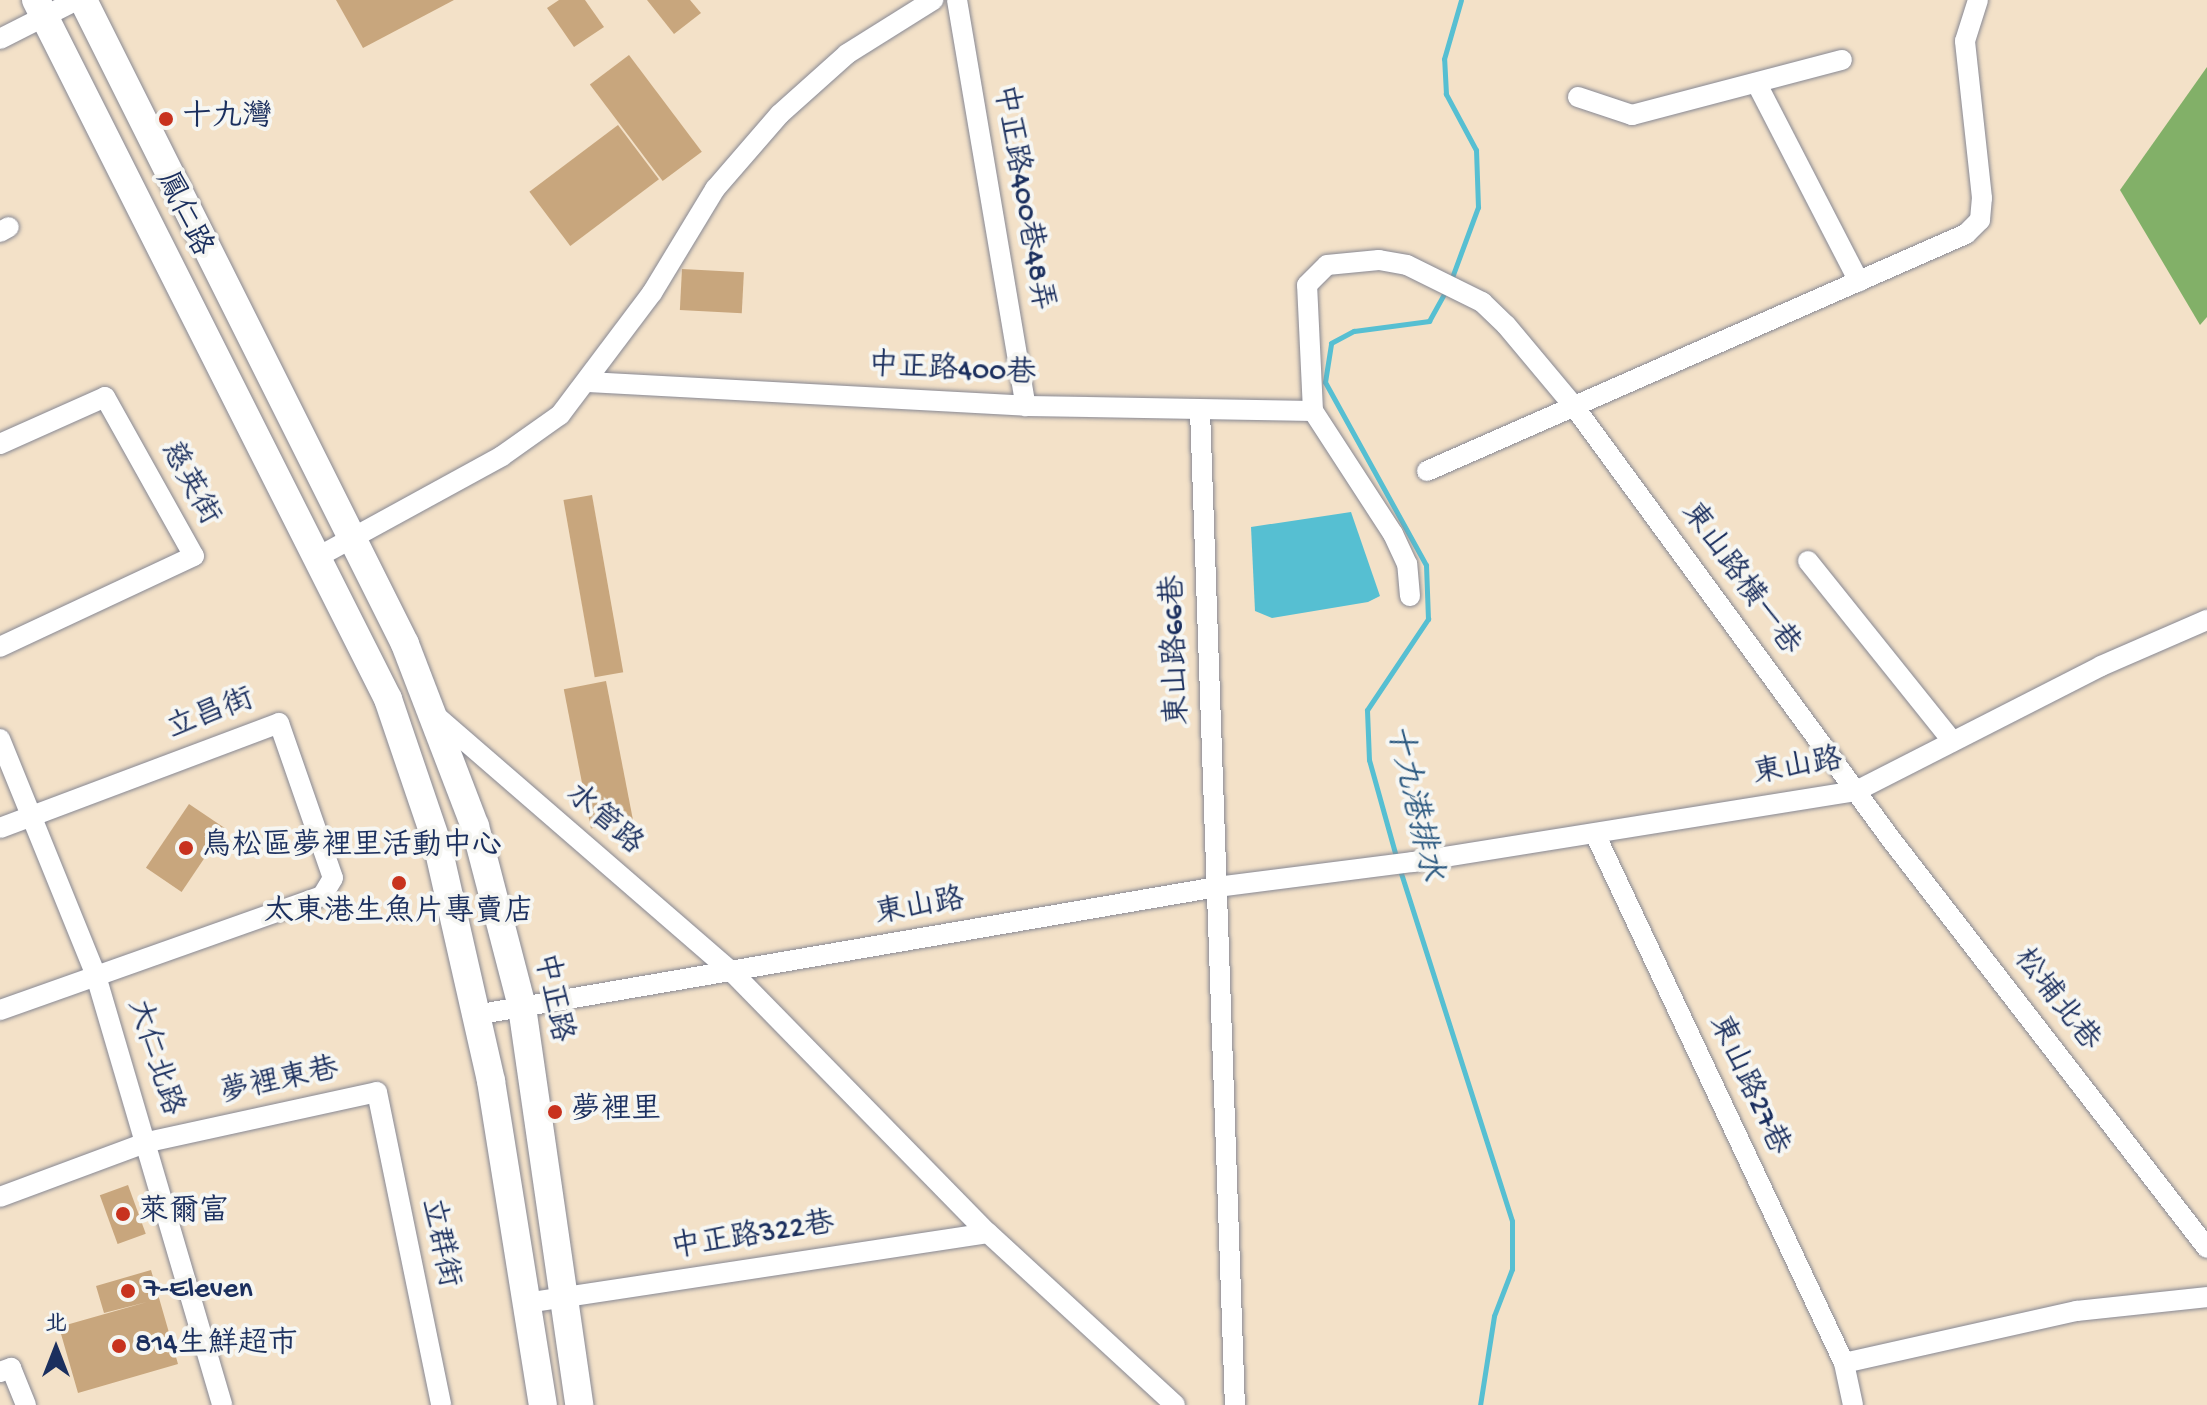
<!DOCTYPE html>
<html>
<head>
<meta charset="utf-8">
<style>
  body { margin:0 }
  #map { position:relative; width:2207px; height:1405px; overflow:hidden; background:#f3e1c8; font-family:"Gochi Hand","LXGW WenKai TC",sans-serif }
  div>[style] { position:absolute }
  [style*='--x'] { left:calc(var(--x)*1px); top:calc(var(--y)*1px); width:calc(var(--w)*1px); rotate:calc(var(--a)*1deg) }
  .forest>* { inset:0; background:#82b068 }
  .water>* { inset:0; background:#56bfd2 }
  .stream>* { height:5px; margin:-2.5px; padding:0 2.5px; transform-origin:2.5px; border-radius:2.5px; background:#56bfd2 }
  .building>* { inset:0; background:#c8a67d; transform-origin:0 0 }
  .roads { filter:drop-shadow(0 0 2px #878893) drop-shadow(0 0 2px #878893) }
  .minor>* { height:20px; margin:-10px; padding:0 10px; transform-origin:10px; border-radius:10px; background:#fff }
  .secondary>* { height:28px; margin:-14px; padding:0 14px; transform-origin:14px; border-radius:14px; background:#fff }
  .dots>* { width:22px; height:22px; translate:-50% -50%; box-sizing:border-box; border:4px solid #f6f6f2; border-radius:50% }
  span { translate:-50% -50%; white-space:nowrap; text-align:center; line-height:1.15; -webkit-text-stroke:8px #f6f6f2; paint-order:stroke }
  .poi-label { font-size:30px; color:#1b2f5e }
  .left { translate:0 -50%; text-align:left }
  .street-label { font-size:30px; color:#1b2f5e }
  .water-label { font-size:32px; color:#2d5a81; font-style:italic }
  .north { position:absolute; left:16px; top:1309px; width:80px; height:80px; -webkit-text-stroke:6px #f6f6f2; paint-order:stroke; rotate:0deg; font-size:22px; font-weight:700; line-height:32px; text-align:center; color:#1b2f5e }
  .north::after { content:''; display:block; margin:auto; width:28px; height:36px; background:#1b2f5e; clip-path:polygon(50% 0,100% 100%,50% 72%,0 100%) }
</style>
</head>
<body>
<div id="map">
  <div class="forest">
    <i style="clip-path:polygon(2207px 67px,2207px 317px,2200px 325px,2120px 190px)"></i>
  </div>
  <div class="water">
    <i style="clip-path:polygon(1351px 512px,1380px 596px,1368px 602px,1272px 618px,1255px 611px,1251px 527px)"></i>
  </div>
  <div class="stream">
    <i style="--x:1451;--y:280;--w:78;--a:-69.7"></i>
    <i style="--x:1478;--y:207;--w:57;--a:-92"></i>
    <i style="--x:1476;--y:150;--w:64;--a:-118.2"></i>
    <i style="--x:1446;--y:94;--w:35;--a:-93"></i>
    <i style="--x:1444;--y:59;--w:61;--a:-73.9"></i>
    <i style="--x:1397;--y:860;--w:104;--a:-105.6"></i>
    <i style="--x:1369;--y:760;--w:50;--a:-92.3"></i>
    <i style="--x:1367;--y:710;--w:110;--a:-56.2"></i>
    <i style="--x:1428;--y:619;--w:54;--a:-92.1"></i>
    <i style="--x:1426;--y:565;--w:209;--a:-118.9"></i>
    <i style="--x:1325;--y:382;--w:39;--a:-81"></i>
    <i style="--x:1331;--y:343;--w:26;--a:-28"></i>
    <i style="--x:1354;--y:331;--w:76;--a:-7.6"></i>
    <i style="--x:1429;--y:321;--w:37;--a:-61"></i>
    <i style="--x:1400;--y:870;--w:368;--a:72.3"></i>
    <i style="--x:1512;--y:1221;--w:48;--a:90"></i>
    <i style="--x:1512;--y:1269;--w:50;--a:111"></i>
    <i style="--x:1494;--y:1316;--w:90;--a:98.9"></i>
  </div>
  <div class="building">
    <i style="clip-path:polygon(336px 0,454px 0,363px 48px)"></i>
    <i style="clip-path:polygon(559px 0,585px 0,604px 27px,574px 47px,547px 8px)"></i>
    <i style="clip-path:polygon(647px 0,690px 0,701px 13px,674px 34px)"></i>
    <i style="left:629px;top:55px;width:121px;height:49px;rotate:53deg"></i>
    <i style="left:618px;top:125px;width:68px;height:111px;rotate:53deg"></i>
    <i style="left:682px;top:269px;width:62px;height:41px;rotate:3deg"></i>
    <i style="left:592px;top:495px;width:180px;height:29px;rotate:80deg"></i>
    <i style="left:606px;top:681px;width:142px;height:43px;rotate:79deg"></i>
    <i style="left:189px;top:804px;width:43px;height:77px;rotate:34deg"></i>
    <i style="left:128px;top:1185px;width:52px;height:30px;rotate:70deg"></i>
    <i style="clip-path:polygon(151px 1270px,178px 1364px,78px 1393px,59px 1327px,147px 1302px,104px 1313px,96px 1286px)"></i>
  </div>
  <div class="roads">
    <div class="minor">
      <i style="--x:957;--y:0;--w:412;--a:80.4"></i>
      <i style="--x:0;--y:39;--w:86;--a:-26.9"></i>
      <i style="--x:1758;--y:86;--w:220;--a:62.7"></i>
      <i style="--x:1578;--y:97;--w:57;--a:18.4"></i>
      <i style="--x:1632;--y:115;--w:217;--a:-14.7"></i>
      <i style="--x:0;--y:232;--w:10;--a:-29"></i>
      <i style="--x:588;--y:382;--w:439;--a:3.1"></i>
      <i style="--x:1026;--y:406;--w:287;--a:1"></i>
      <i style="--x:1200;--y:410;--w:996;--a:87.99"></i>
      <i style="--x:0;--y:444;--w:115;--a:-24.1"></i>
      <i style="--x:105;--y:397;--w:182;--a:60.8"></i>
      <i style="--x:194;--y:556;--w:214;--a:154.9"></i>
      <i style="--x:1427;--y:471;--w:589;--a:-23.74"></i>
      <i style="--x:1966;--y:234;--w:20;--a:-45"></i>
      <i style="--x:1980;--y:220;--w:22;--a:-85"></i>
      <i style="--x:1982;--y:198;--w:158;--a:-96.2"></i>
      <i style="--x:1965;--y:41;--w:43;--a:-72.4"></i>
      <i style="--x:316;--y:558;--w:212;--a:-28.7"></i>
      <i style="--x:502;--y:456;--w:71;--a:-35.3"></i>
      <i style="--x:560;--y:415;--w:153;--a:-53"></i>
      <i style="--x:652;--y:293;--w:122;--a:-58.8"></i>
      <i style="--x:715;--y:189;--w:99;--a:-49.1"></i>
      <i style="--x:780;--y:114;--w:90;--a:-41.8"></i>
      <i style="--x:847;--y:54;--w:102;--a:-32.1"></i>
      <i style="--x:1808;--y:561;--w:231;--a:51.3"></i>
      <i style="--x:1410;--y:596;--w:32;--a:-95"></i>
      <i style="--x:1407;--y:564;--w:33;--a:-115"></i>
      <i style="--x:1393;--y:534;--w:147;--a:-123"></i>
      <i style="--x:1313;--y:411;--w:126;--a:-92.7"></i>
      <i style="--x:1307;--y:285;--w:28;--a:-45"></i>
      <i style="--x:1327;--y:265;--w:52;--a:-5.5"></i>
      <i style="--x:1379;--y:260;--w:28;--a:10"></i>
      <i style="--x:1407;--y:265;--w:84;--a:26.3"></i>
      <i style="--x:1482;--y:302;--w:33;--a:44"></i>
      <i style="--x:1506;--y:325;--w:104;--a:50.1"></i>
      <i style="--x:1573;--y:405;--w:537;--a:53.79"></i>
      <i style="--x:1890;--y:838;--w:518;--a:52.29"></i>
      <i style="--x:434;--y:714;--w:396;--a:40.9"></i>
      <i style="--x:733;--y:973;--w:364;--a:45.6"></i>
      <i style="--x:988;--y:1233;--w:254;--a:42.6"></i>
      <i style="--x:0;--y:739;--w:256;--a:67.9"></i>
      <i style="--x:96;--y:976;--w:447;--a:73.6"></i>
      <i style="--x:0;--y:828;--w:298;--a:-20.6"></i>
      <i style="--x:279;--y:723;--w:164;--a:70.8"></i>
      <i style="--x:333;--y:878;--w:21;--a:121"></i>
      <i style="--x:322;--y:896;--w:342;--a:160.5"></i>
      <i style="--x:1595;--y:834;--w:585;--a:64.79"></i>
      <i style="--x:1844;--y:1363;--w:43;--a:77.9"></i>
      <i style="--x:475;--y:1015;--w:753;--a:-9.79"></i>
      <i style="--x:1217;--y:887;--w:198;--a:-7.3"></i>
      <i style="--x:1413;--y:862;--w:449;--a:-9.1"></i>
      <i style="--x:1856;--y:791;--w:275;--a:-27"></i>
      <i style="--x:2101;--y:666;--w:116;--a:-23.5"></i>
      <i style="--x:0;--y:1197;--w:158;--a:-20.4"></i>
      <i style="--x:148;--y:1142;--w:234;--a:-12.3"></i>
      <i style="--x:377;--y:1092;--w:319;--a:78.4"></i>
      <i style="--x:526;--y:1303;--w:467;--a:-8.6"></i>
      <i style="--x:1844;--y:1363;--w:239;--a:-12.6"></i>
      <i style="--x:2077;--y:1311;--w:131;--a:-6.1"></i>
      <i style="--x:0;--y:1372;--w:12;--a:-20"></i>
      <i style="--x:11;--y:1368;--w:40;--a:68"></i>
    </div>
    <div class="secondary">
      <i style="--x:36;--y:0;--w:783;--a:63.27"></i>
      <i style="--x:388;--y:699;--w:152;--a:71.2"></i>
      <i style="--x:437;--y:843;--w:244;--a:77.2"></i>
      <i style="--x:491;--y:1081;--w:328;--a:80.9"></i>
      <i style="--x:83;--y:0;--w:720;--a:63.43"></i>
      <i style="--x:405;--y:644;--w:195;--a:69"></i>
      <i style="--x:475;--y:826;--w:187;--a:75.4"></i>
      <i style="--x:522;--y:1007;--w:402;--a:81.8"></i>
    </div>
  </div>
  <div class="dots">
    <i style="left:166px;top:119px;background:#c8321e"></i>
    <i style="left:186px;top:848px;background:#c8321e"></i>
    <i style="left:399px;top:883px;background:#c8321e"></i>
    <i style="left:555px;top:1112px;background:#c8321e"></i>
    <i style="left:123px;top:1214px;background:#c8321e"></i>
    <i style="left:128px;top:1291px;background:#c8321e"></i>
    <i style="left:119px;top:1346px;background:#c8321e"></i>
  </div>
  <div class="poi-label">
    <span class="left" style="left:182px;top:119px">十九灣</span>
    <span class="left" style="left:202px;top:848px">鳥松區夢裡里活動中心</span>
    <span style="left:399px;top:914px">太東港生魚片專賣店</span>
    <span class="left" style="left:571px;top:1112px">夢裡里</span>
    <span class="left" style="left:139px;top:1214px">萊爾富</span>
    <span class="left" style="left:144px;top:1291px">7-Eleven</span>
    <span class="left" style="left:135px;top:1346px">814生鮮超市</span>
  </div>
  <div class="street-label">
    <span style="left:1021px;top:198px;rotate:80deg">中正路400巷48弄</span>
    <span style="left:182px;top:215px;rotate:64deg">鳳仁路</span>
    <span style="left:952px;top:372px;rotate:3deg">中正路400巷</span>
    <span style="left:188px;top:484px;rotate:61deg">慈英街</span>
    <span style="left:1739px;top:580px;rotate:54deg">東山路橫一巷</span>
    <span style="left:1178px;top:650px;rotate:-92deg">東山路66巷</span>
    <span style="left:211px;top:716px;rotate:-21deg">立昌街</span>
    <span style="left:1798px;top:769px;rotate:-10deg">東山路</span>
    <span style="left:603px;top:821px;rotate:41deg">水管路</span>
    <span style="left:920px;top:909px;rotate:-10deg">東山路</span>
    <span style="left:551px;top:998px;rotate:78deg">中正路</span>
    <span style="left:2055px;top:1001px;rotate:52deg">松埔北巷</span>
    <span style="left:153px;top:1058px;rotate:72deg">大仁北路</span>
    <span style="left:280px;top:1083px;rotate:-12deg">夢裡東巷</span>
    <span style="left:1747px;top:1086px;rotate:65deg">東山路27巷</span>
    <span style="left:753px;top:1238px;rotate:-9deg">中正路322巷</span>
    <span style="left:438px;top:1243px;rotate:78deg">立群街</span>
  </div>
  <div class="water-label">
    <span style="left:1412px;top:803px;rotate:77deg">十九港排水</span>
  </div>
  <div class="north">北</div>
</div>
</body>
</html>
